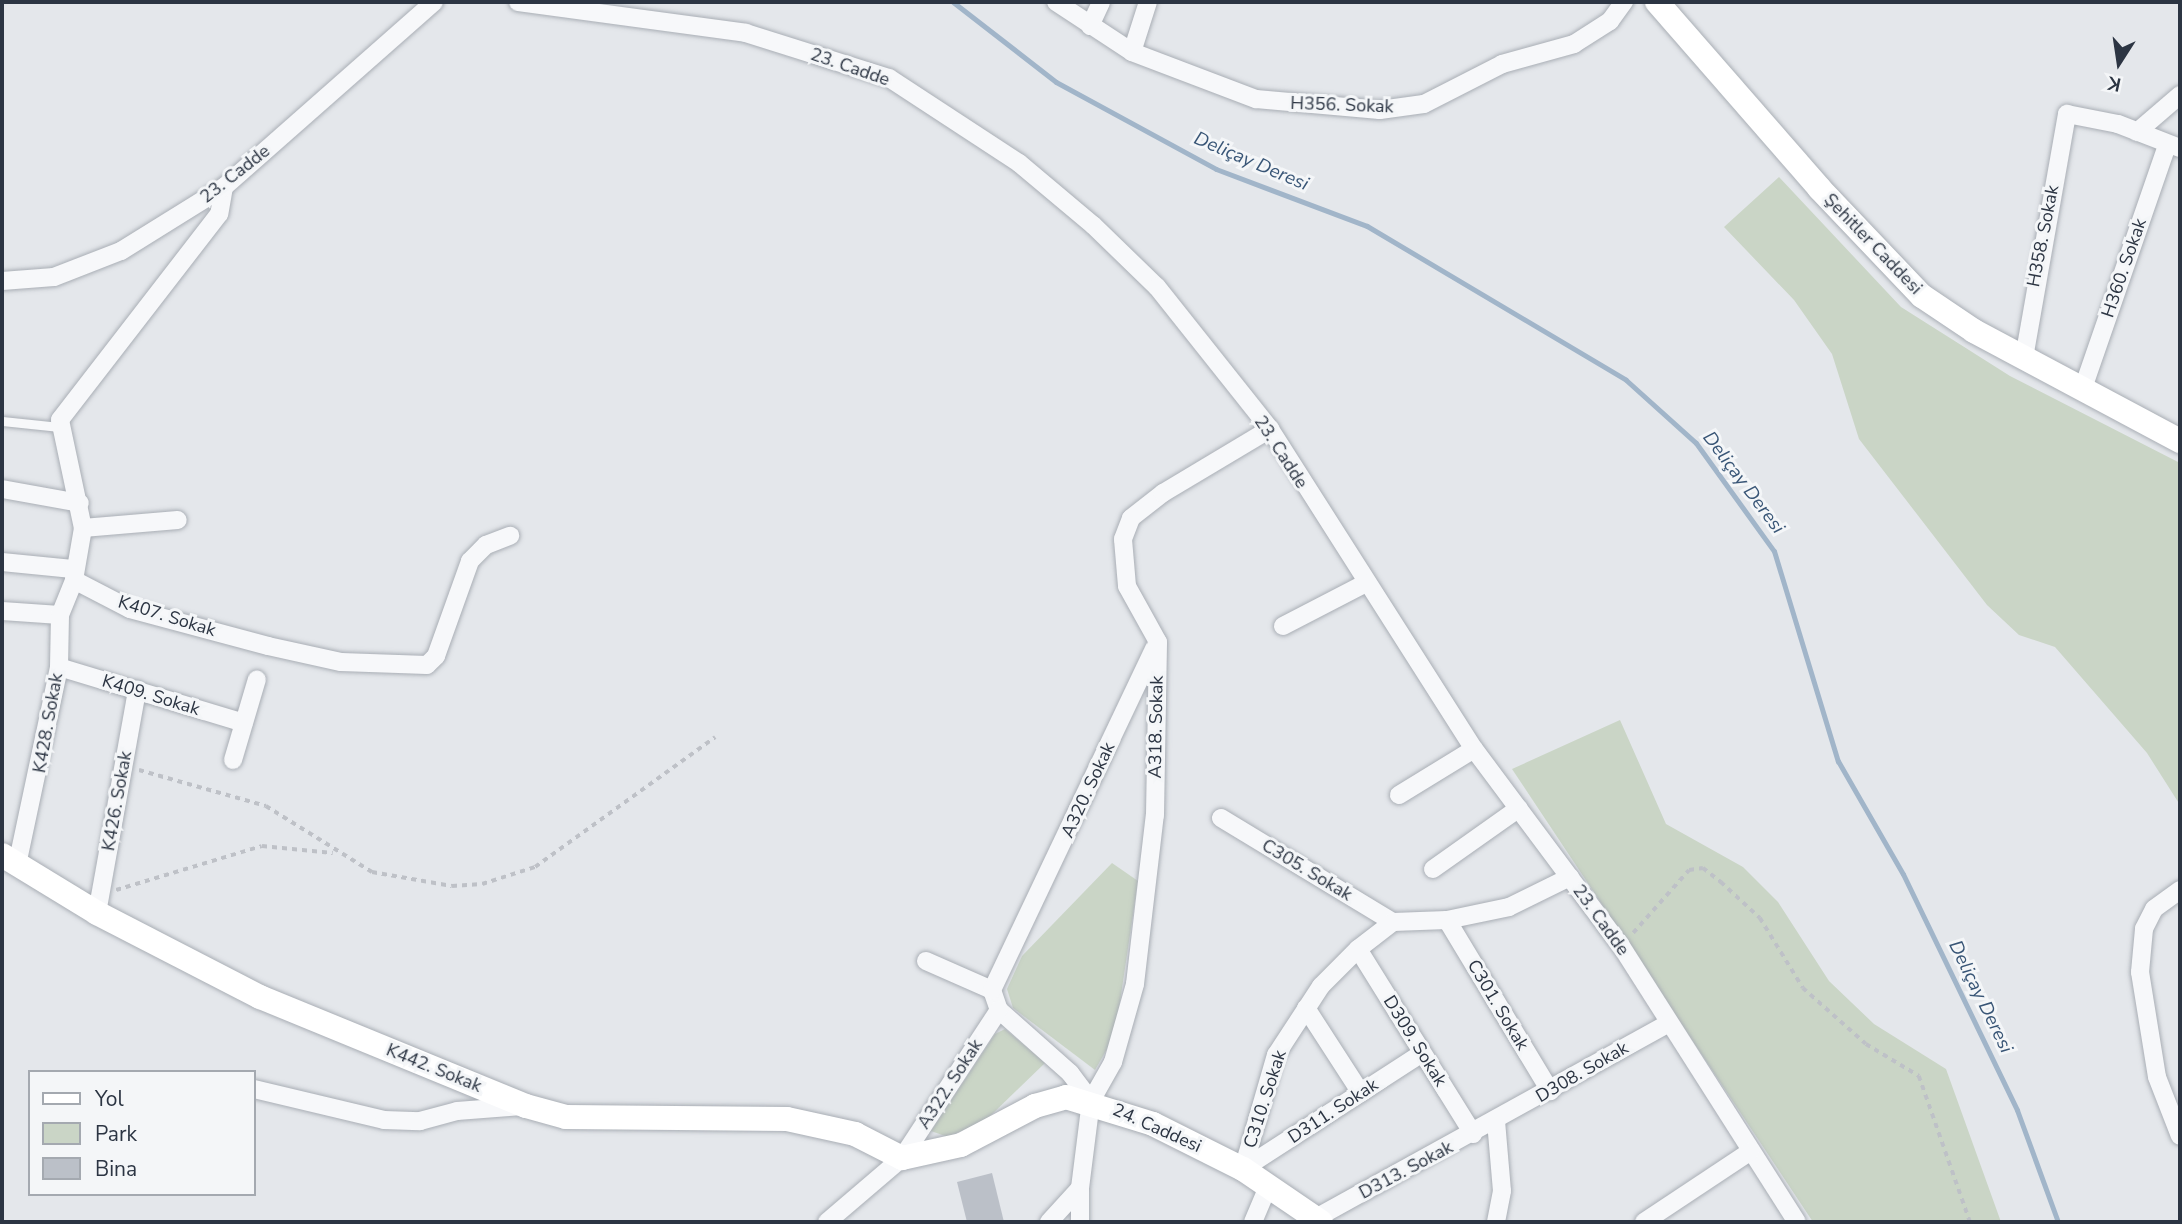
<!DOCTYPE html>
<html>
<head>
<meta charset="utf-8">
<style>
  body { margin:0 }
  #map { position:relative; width:2182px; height:1224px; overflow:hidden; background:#e4e7eb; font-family:"Nunito Sans",sans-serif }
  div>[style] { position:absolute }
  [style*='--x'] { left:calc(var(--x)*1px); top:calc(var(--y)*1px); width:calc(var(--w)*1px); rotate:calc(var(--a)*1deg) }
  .green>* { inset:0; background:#cad5c6 }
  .stream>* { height:5px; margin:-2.5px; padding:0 2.5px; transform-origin:2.5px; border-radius:2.5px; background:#a1b5c9 }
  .building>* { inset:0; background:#bbc0c8 }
  .path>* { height:3.5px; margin-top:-1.75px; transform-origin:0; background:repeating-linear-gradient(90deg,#bec1c7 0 5px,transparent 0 10px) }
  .roads { filter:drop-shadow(0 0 2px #a9aeb5) drop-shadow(0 0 2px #a9aeb5) }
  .lane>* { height:9px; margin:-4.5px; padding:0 4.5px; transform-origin:4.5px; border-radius:4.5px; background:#f7f8fa }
  .street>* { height:18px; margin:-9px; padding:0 9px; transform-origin:9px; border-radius:9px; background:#f7f8fa }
  .secondary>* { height:24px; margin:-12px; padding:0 12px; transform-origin:12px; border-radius:12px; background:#fff }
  span { translate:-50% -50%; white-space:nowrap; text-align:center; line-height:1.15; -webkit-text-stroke:6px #f4f6f8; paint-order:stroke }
  .street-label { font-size:18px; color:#2c3543 }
  .water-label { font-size:19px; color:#385576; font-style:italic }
  .frame { position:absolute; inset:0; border:4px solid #2c3543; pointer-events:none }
  .legend { position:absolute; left:28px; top:1070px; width:228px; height:126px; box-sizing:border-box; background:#f4f6f8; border:2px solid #a4a9b0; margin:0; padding:9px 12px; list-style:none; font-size:21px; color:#2c3543 }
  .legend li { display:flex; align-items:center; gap:14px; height:35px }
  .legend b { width:35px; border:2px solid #a4a9b0 }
  .north { position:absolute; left:2084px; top:28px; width:70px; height:70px; -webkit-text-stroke:5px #f4f6f8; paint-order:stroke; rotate:192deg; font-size:19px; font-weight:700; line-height:28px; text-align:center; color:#2c3543 }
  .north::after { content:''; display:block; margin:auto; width:24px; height:32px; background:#2c3543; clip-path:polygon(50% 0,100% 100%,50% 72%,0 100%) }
</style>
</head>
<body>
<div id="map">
  <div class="green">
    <i style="clip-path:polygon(1779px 177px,1901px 307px,2010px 376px,2180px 463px,2180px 805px,2147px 753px,2055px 647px,2019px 635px,1987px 605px,1859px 439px,1832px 354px,1794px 300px,1724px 227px)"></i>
    <i style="clip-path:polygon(1620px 720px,1666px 824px,1743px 867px,1778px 902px,1829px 981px,1874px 1024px,1946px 1069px,2001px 1222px,1813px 1222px,1512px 769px)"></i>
    <i style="clip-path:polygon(1112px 863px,1138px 881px,1115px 1035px,1095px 1070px,1013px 1008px,1007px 989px,1022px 956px)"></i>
    <i style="clip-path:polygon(1005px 1029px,1045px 1063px,986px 1120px,948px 1137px,931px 1131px,995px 1034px)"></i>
  </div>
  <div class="stream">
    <i style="--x:953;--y:2;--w:130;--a:37.8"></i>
    <i style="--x:1056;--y:82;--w:182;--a:28.5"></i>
    <i style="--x:1216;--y:169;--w:161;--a:20.7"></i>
    <i style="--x:1367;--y:226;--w:301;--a:30.7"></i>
    <i style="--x:1626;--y:380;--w:94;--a:42"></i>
    <i style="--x:1696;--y:443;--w:133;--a:54.2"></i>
    <i style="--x:1774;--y:551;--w:220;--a:73.1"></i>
    <i style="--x:1838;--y:761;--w:130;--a:60.1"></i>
    <i style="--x:1903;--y:874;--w:262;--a:64.2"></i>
    <i style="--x:2017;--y:1110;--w:119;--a:69.9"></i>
  </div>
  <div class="building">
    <i style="clip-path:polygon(992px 1173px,1004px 1222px,967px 1222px,957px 1182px)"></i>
  </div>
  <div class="path">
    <i style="--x:139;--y:770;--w:132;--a:15.8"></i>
    <i style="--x:266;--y:806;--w:125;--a:31.9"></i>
    <i style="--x:372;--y:872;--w:81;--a:9.9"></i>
    <i style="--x:452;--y:886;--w:30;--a:-4"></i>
    <i style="--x:482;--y:884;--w:56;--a:-17.8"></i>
    <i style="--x:535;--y:867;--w:222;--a:-35.8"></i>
    <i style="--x:116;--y:890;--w:152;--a:-16.8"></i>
    <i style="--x:262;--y:846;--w:71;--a:5.6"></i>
    <i style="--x:1633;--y:933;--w:84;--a:-48.4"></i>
    <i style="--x:1689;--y:870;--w:14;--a:-8"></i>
    <i style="--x:1703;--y:868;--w:23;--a:38"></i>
    <i style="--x:1721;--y:882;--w:53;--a:42.7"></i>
    <i style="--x:1760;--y:918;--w:82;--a:58.4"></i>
    <i style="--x:1803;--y:988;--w:84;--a:41.6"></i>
    <i style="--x:1866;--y:1044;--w:62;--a:31.1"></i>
    <i style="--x:1919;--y:1076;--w:155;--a:70.7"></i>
  </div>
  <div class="roads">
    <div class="lane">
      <i style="--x:2;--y:421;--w:58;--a:5.9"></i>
    </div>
    <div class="street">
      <i style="--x:518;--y:2;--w:230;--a:7.7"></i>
      <i style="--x:746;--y:33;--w:150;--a:17.5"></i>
      <i style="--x:889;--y:78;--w:155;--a:33.2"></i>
      <i style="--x:1019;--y:163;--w:97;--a:40"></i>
      <i style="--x:1093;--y:225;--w:89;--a:44.1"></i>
      <i style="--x:1157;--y:287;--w:181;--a:51.5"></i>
      <i style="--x:1270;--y:429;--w:379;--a:57.5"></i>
      <i style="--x:1474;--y:749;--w:246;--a:53.3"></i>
      <i style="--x:1621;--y:946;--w:327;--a:57.5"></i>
      <i style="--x:1056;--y:2;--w:91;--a:33.3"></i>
      <i style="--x:1132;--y:52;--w:133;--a:20.8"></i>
      <i style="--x:1256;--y:99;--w:124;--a:5.1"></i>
      <i style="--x:1380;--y:110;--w:44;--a:-7.8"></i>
      <i style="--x:1424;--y:104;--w:88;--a:-27.1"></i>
      <i style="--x:1502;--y:64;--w:75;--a:-15.5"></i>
      <i style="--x:1574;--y:44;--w:43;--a:-32.6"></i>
      <i style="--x:1610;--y:21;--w:24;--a:-54"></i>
      <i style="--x:1090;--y:26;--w:26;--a:-65"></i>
      <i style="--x:1132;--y:52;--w:52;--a:-72.3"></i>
      <i style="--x:2137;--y:132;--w:57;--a:-40.7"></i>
      <i style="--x:224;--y:187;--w:27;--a:100"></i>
      <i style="--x:219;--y:214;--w:260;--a:127.7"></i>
      <i style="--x:60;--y:420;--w:110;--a:78"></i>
      <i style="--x:83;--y:528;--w:53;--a:99.8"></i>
      <i style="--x:74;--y:580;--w:63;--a:27.4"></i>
      <i style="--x:130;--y:609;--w:143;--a:15"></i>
      <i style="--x:268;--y:646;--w:75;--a:12.4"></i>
      <i style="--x:341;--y:662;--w:86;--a:2"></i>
      <i style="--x:427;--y:665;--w:13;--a:-45"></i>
      <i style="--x:436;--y:656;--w:101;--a:-70.3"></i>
      <i style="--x:470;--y:561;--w:23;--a:-45"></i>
      <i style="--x:486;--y:545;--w:26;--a:-21"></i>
      <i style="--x:2;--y:281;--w:52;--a:-4.4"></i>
      <i style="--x:54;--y:277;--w:72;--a:-21.2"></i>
      <i style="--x:121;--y:251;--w:121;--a:-31.9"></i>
      <i style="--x:224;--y:187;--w:280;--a:-41.4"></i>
      <i style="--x:2024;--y:358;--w:248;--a:-80"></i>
      <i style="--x:2067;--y:114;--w:52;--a:11.1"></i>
      <i style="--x:2118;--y:124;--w:66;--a:21.2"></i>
      <i style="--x:2082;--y:391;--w:259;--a:-70.9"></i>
      <i style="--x:2;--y:489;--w:79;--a:10.2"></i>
      <i style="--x:83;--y:528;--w:95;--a:-4.8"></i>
      <i style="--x:2;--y:562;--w:71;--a:5.6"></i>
      <i style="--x:2;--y:611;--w:58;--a:3.9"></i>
      <i style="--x:1283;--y:626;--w:93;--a:-27.4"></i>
      <i style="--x:59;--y:667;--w:193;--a:16.8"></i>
      <i style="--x:233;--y:760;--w:84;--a:-73.5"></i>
      <i style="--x:1399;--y:795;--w:88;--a:-31.5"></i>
      <i style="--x:1221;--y:818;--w:201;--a:31.2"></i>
      <i style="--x:17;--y:865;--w:202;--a:-78"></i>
      <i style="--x:59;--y:667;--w:52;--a:-88.9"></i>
      <i style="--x:60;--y:615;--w:38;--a:-68"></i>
      <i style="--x:1433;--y:869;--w:105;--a:-35.3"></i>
      <i style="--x:2180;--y:890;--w:32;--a:144"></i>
      <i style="--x:2154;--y:909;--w:22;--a:117"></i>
      <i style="--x:2144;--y:929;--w:43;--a:95.3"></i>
      <i style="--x:2140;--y:972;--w:106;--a:80.8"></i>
      <i style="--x:2157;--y:1077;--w:63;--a:68.7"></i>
      <i style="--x:97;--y:913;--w:227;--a:-79.8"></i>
      <i style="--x:1447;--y:920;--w:200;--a:58.9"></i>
      <i style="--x:1358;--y:949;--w:218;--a:58.1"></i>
      <i style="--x:926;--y:961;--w:72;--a:23.7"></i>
      <i style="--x:992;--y:990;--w:21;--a:71"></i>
      <i style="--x:999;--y:1010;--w:95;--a:41.6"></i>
      <i style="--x:1070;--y:1073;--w:35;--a:53"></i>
      <i style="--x:992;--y:990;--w:378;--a:-64.6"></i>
      <i style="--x:1306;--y:1008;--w:101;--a:57.1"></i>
      <i style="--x:254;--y:1089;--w:134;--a:13.4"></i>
      <i style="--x:384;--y:1120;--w:36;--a:2"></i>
      <i style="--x:420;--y:1121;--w:38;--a:-15"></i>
      <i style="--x:457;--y:1111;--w:65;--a:-4.4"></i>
      <i style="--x:1496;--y:1121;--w:70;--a:85.1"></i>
      <i style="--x:1502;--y:1191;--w:32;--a:101"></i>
      <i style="--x:1243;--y:1169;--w:119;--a:-73.9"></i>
      <i style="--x:1276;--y:1055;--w:82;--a:-56.9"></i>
      <i style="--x:1321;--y:986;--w:52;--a:-45"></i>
      <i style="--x:1358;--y:949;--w:44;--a:-37.6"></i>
      <i style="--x:1393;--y:922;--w:54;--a:-2.1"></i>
      <i style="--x:1447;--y:920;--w:63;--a:-11.8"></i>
      <i style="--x:1509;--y:907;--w:68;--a:-26.2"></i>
      <i style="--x:1243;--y:1169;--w:213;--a:-32.9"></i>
      <i style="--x:1080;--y:1188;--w:34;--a:90"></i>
      <i style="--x:1316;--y:1218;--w:403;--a:-28.9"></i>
      <i style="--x:827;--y:1222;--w:99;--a:-40.5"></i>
      <i style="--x:902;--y:1158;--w:177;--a:-56.8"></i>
      <i style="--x:1049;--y:1222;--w:46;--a:-47.6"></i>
      <i style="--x:1080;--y:1188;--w:88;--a:-82.8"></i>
      <i style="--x:1091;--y:1101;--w:45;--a:-60.6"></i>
      <i style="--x:1113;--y:1062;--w:81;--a:-74.2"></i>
      <i style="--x:1135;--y:984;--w:170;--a:-83.3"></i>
      <i style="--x:1155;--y:815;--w:173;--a:-89"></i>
      <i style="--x:1158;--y:642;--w:64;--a:-119"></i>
      <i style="--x:1127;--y:586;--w:47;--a:-94.9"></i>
      <i style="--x:1123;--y:539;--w:22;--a:-69"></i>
      <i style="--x:1131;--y:518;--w:41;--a:-38"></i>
      <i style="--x:1163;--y:493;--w:125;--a:-30.9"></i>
      <i style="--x:1253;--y:1222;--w:39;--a:-67"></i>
      <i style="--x:1644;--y:1222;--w:128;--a:-33.6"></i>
    </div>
    <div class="secondary">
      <i style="--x:1657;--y:2;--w:247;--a:48.9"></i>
      <i style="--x:1819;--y:188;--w:149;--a:46.4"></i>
      <i style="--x:1922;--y:296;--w:63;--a:33.9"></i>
      <i style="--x:1974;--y:331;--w:234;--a:28.1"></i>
      <i style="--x:2;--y:855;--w:111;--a:31.4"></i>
      <i style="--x:97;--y:913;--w:183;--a:27.3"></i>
      <i style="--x:260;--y:997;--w:287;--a:22.3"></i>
      <i style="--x:526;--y:1106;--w:41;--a:15.4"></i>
      <i style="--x:566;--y:1117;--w:221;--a:0.5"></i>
      <i style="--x:787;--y:1119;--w:70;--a:12.4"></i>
      <i style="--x:855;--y:1134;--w:53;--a:27.1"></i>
      <i style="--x:902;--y:1158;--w:60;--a:-12.4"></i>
      <i style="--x:961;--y:1145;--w:84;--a:-27.8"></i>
      <i style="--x:1035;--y:1106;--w:32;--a:-16"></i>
      <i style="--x:1066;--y:1097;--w:91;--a:17.2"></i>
      <i style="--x:1153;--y:1124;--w:101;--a:26.6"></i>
      <i style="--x:1243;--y:1169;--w:94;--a:34.2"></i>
    </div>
  </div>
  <div class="street-label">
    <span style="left:850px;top:67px;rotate:19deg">23. Cadde</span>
    <span style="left:1342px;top:105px;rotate:2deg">H356. Sokak</span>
    <span style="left:235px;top:174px;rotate:-38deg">23. Cadde</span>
    <span style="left:2043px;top:236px;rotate:-79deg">H358. Sokak</span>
    <span style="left:1873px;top:244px;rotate:46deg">Şehitler Caddesi</span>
    <span style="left:2124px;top:268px;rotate:-71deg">H360. Sokak</span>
    <span style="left:1281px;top:452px;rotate:57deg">23. Cadde</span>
    <span style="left:167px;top:616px;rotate:17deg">K407. Sokak</span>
    <span style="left:151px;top:695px;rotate:17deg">K409. Sokak</span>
    <span style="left:48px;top:723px;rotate:-80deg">K428. Sokak</span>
    <span style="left:1156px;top:727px;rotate:-89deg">A318. Sokak</span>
    <span style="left:1088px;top:790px;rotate:-65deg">A320. Sokak</span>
    <span style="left:117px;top:801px;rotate:-80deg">K426. Sokak</span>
    <span style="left:1307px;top:870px;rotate:31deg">C305. Sokak</span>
    <span style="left:1601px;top:920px;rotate:54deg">23. Cadde</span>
    <span style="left:1498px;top:1005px;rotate:59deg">C301. Sokak</span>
    <span style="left:1415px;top:1041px;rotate:58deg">D309. Sokak</span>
    <span style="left:434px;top:1068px;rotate:22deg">K442. Sokak</span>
    <span style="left:1582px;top:1072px;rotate:-30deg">D308. Sokak</span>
    <span style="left:950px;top:1084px;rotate:-57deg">A322. Sokak</span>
    <span style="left:1265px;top:1099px;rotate:-72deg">C310. Sokak</span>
    <span style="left:1333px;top:1111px;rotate:-33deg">D311. Sokak</span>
    <span style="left:1157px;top:1128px;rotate:24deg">24. Caddesi</span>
    <span style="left:1406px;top:1170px;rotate:-28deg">D313. Sokak</span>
  </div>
  <div class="water-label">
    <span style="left:1251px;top:162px;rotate:23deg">Deliçay Deresi</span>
    <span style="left:1743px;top:483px;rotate:53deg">Deliçay Deresi</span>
    <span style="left:1980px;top:997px;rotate:64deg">Deliçay Deresi</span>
  </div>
  <div class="frame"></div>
  <ul class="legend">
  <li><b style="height:9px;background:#fff"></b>Yol</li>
  <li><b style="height:19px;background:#cad5c6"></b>Park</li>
  <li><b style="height:19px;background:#bbc0c8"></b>Bina</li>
  </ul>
  <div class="north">K</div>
</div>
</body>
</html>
